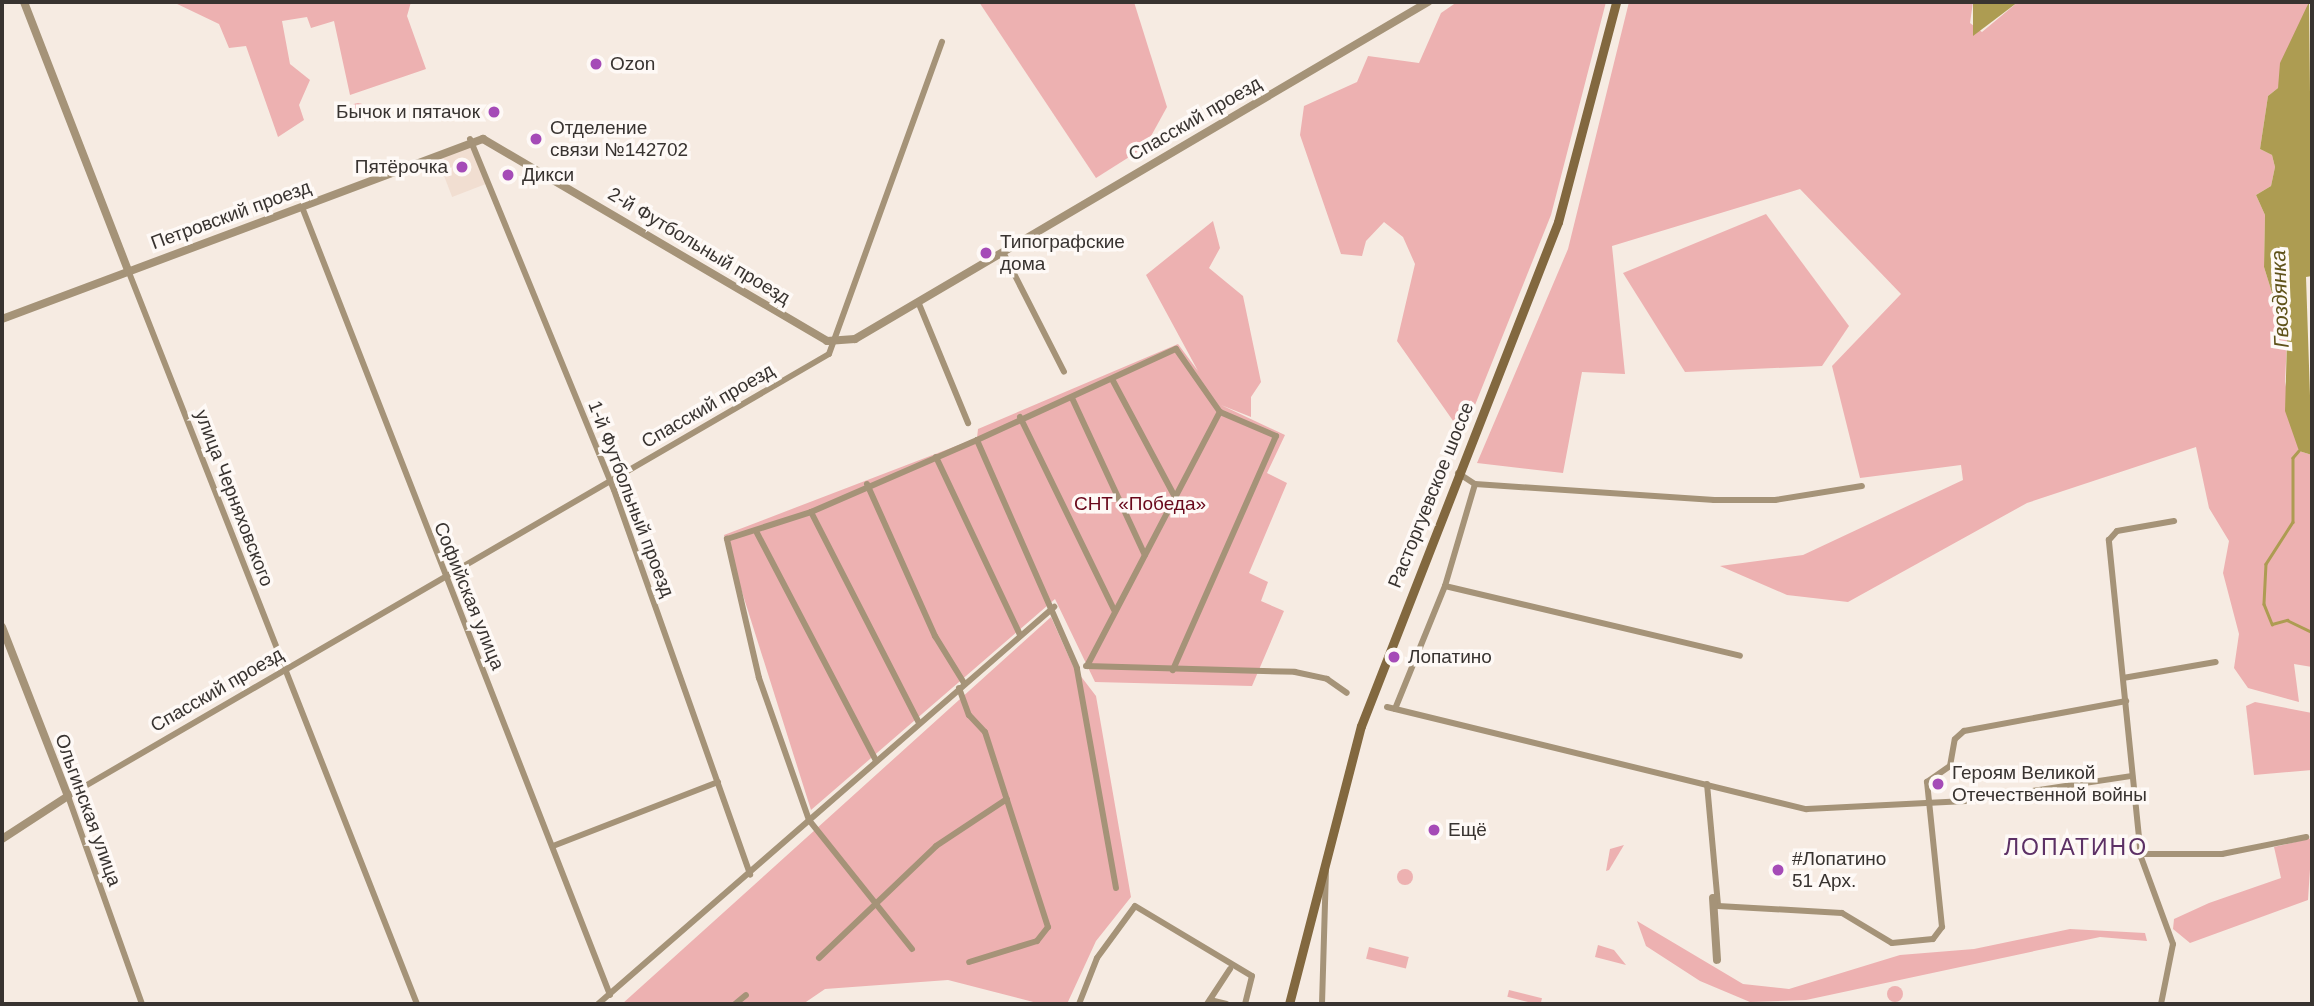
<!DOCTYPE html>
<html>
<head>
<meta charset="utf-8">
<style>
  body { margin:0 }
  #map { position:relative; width:2314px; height:1006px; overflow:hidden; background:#f6ebe2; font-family:Arial,sans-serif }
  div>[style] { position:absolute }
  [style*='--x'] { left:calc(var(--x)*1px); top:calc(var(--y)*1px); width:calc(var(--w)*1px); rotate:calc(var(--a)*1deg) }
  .built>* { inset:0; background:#f1ded1; transform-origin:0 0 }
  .green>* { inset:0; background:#edb1b1; transform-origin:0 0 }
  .round { border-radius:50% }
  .water>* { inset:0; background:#ad9c52 }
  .stream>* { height:2.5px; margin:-1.25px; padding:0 1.25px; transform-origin:1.25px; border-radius:1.25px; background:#ad9c52 }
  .minor>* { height:6px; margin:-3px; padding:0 3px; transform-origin:3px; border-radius:3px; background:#a59378 }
  .tertiary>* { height:8px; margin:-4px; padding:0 4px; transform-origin:4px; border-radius:4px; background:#a59378 }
  .secondary>* { height:9px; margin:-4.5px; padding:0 4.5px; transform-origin:4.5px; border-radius:4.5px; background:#82683f }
  .dots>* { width:19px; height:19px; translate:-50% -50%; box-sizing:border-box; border:4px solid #fef9f6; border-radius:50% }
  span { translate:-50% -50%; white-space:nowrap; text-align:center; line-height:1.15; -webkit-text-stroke:7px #fef9f6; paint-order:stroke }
  .poi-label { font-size:19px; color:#383330 }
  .left { translate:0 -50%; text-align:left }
  .right { translate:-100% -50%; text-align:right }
  .street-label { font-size:19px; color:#383330 }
  .park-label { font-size:19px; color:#69081b }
  .water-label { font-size:21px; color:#5f521a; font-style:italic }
  .quarter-label { font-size:23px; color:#5c3065; letter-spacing:2px }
  .frame { position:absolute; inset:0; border:4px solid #383330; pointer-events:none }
</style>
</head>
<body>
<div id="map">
  <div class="built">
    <i style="left:470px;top:143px;width:44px;height:36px;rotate:69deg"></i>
  </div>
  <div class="green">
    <i style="clip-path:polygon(173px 2px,411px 2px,407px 16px,426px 69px,350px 95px,334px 21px,311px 28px,307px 17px,282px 21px,290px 64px,310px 80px,299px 105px,304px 120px,278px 137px,246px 46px,229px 48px,219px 24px)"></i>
    <i style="clip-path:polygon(979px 2px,1134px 2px,1167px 107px,1145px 147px,1096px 178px)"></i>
    <i style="clip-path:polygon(1457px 2px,1606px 2px,1551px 215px,1463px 435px,1397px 341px,1415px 264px,1403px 237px,1384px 222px,1366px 241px,1362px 256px,1341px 254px,1300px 135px,1304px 106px,1357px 82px,1368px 56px,1419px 63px,1441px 13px)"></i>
    <i style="clip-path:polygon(1629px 2px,1973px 2px,1970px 23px,1982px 32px,2018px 2px,2309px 2px,2278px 88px,2268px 96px,2260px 149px,2272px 155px,2275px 167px,2271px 186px,2256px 195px,2265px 215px,2264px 267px,2287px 341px,2285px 382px,2299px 451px,2312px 455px,2312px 667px,2294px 664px,2299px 702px,2248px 688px,2234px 668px,2239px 634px,2223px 573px,2229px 541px,2209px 508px,2196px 447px,2027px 503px,1848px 602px,1787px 595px,1720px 566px,1803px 555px,1963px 480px,1961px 465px,1860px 478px,1832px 366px,1901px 294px,1800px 189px,1612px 246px,1625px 374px,1582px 372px,1563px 473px,1477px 463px,1568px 249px)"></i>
    <i class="round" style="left:349px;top:103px;width:18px;height:18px"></i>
    <i style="clip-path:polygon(1766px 214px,1849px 326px,1822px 366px,1685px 372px,1623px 273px)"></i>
    <i style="clip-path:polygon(1213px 221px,1220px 248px,1209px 268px,1243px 296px,1261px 382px,1251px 397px,1251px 417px,1221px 405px,1285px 435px,1267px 473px,1287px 483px,1249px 573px,1268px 582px,1261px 601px,1284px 611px,1252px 686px,1095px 682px,1055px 599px,811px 810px,724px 535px,977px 438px,978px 429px,1178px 344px,1198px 371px,1146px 275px)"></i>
    <i style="clip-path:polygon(1051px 617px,1073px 666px,1096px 696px,1131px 897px,1096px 941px,1067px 1004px,1041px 1004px,948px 980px,825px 989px,803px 1004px,622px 1004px)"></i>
    <i style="clip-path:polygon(2255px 702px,2312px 713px,2312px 770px,2254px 775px,2246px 706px)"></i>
    <i style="clip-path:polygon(2312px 838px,2308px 900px,2190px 943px,2173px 929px,2174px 919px,2209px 903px,2281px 878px,2274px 847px)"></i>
    <i style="clip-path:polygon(1624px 845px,1609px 870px,1606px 871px,1610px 849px)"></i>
    <i class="round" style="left:1397px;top:869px;width:16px;height:16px"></i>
    <i style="clip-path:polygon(1637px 921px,1743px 984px,1789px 989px,1900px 955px,1974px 949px,2070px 929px,2145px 933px,2147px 941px,2100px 937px,1806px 1000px,1750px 1002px,1700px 981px,1646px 946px)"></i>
    <i style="clip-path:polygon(1598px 945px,1614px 950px,1626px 965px,1595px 957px)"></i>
    <i style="left:1369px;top:947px;width:41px;height:12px;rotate:14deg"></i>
    <i class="round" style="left:1887px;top:986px;width:16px;height:16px"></i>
    <i style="left:1509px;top:990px;width:34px;height:7px;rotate:14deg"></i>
  </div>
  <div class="water">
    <i style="clip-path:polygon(1973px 2px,2018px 2px,1973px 36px)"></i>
    <i style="clip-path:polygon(2309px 2px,2312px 276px,2306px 277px,2312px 455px,2299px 451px,2285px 411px,2287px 341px,2264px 267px,2265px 215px,2256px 195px,2271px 186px,2275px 167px,2272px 155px,2260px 149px,2268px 96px,2278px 88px,2280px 63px)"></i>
  </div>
  <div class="stream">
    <i style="--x:2299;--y:451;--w:9;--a:131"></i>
    <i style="--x:2293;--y:458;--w:64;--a:90"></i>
    <i style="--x:2293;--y:522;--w:50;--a:122.7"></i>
    <i style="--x:2266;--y:564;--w:40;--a:92.9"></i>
    <i style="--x:2264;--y:604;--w:22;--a:68"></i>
    <i style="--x:2272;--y:624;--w:16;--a:-15"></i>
    <i style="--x:2287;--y:620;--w:28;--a:26"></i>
  </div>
  <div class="minor">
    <i style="--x:470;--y:139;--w:379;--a:67.7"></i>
    <i style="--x:614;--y:490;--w:408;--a:70.5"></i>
    <i style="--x:302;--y:207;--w:846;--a:68.65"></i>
    <i style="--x:1004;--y:254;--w:132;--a:63"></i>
    <i style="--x:128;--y:270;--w:789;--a:68.51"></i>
    <i style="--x:919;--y:304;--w:129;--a:67.6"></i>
    <i style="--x:1112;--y:379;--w:136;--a:61.9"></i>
    <i style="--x:1072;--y:398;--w:173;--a:65.1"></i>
    <i style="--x:1020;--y:417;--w:215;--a:64"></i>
    <i style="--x:936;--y:457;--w:197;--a:64.7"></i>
    <i style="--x:1458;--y:473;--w:20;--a:33"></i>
    <i style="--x:1475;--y:484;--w:240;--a:3.8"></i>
    <i style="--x:1714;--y:500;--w:61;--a:0"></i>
    <i style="--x:1775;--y:500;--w:88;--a:-9.1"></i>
    <i style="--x:867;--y:484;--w:167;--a:65.9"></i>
    <i style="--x:935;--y:636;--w:55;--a:58.3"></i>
    <i style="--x:811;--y:512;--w:237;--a:62.9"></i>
    <i style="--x:757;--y:533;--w:257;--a:62.4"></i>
    <i style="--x:1445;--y:586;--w:303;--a:13.3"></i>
    <i style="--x:1086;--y:666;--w:209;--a:1.6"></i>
    <i style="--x:1295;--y:672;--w:33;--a:12"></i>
    <i style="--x:1327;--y:679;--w:24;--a:35"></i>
    <i style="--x:1087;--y:666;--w:287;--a:-62.4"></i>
    <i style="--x:2123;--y:678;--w:94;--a:-9.8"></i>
    <i style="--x:959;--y:688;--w:29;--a:70"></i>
    <i style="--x:969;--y:715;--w:23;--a:47"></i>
    <i style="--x:985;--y:732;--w:205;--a:72.1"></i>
    <i style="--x:1048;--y:927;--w:18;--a:128"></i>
    <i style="--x:1037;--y:941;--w:71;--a:162.8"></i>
    <i style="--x:1387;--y:707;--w:432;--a:13.7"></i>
    <i style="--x:1807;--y:809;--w:159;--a:-2.9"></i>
    <i style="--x:1966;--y:801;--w:168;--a:-8.6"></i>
    <i style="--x:1395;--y:709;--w:133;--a:-67.9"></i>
    <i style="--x:1445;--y:586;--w:106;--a:-73.6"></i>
    <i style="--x:1707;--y:784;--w:122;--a:84.8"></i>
    <i style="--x:1718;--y:906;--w:124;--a:3.2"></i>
    <i style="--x:1842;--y:913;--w:58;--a:31"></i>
    <i style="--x:1892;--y:943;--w:41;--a:-5.6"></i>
    <i style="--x:1933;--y:939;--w:15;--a:-53"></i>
    <i style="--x:1942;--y:927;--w:146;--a:-95.9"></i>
    <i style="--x:1927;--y:782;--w:28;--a:-35"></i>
    <i style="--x:1950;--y:766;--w:27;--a:-80"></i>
    <i style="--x:1955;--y:739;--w:12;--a:-42"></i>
    <i style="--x:1964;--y:731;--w:165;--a:-10.5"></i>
    <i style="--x:553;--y:846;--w:177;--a:-21.2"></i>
    <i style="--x:2140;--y:854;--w:82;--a:0"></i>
    <i style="--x:2222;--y:854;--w:86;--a:-11.4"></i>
    <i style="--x:1116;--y:888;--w:223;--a:-100.1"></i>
    <i style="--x:1077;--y:668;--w:249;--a:-113.7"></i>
    <i style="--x:977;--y:440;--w:219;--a:-24.6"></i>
    <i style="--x:1176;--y:349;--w:77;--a:55.1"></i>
    <i style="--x:1220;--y:412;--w:61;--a:23.2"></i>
    <i style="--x:1276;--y:436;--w:256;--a:113.8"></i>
    <i style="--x:912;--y:949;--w:165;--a:-128.6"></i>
    <i style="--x:809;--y:820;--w:151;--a:-109.4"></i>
    <i style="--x:759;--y:678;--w:143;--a:-103"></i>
    <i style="--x:727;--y:539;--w:88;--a:-17.8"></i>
    <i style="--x:811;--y:512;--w:181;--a:-23.4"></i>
    <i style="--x:819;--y:958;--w:162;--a:-43.7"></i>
    <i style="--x:936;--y:846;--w:85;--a:-33.5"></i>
    <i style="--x:1210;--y:1000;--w:17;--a:13"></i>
    <i style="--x:142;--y:1004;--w:221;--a:-109.6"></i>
    <i style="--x:68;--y:796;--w:880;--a:-30.15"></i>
    <i style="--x:829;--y:354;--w:332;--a:-70.1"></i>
    <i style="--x:598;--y:1004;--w:605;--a:-41.04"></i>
    <i style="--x:735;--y:1004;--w:14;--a:-39"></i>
    <i style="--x:1079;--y:1004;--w:49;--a:-68.6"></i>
    <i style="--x:1097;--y:958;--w:64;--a:-53.8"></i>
    <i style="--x:1135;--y:906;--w:136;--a:30.9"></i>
    <i style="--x:1252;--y:976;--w:29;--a:104"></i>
    <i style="--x:1207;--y:1004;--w:42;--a:-56.7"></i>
    <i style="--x:1322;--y:1004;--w:134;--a:-88.3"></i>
    <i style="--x:2161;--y:1004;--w:61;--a:-78.7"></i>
    <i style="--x:2173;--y:944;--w:93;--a:-110.2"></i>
    <i style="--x:2141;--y:857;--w:319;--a:-95.8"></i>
    <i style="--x:2109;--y:540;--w:12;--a:-48"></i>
    <i style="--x:2117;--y:531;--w:58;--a:-10"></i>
  </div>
  <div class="tertiary">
    <i style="--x:24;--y:2;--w:287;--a:68.8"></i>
    <i style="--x:2;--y:319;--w:514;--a:-20.52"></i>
    <i style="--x:483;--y:139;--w:399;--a:30.4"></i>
    <i style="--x:827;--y:341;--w:28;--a:-4"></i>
    <i style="--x:855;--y:339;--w:665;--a:-30.46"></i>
    <i style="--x:2;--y:627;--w:181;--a:68.7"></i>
    <i style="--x:68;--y:796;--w:79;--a:146.9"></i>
    <i style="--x:1713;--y:898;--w:62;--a:86.3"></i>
  </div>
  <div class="secondary">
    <i style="--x:1289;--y:1004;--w:287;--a:-75.5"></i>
    <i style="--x:1361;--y:726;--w:541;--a:-68.65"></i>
    <i style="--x:1558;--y:222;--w:228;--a:-75.2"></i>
  </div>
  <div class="dots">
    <i style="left:596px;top:64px;background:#a54bb7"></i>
    <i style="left:494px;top:112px;background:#a54bb7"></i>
    <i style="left:536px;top:139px;background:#a54bb7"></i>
    <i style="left:462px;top:167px;background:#a54bb7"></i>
    <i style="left:508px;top:175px;background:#a54bb7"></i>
    <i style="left:986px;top:253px;background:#a54bb7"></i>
    <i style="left:1394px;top:657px;background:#a54bb7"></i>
    <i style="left:1938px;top:784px;background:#a54bb7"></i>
    <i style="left:1434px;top:830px;background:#a54bb7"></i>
    <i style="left:1778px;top:870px;background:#a54bb7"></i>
  </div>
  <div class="poi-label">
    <span class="left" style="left:610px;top:64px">Ozon</span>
    <span class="right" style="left:480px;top:112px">Бычок и пятачок</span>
    <span class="left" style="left:550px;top:139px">Отделение<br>связи №142702</span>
    <span class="right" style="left:448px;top:167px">Пятёрочка</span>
    <span class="left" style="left:522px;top:175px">Дикси</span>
    <span class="left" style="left:1000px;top:253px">Типографские<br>дома</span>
    <span class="left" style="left:1408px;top:657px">Лопатино</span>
    <span class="left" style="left:1952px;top:784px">Героям Великой<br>Отечественной войны</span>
    <span class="left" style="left:1448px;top:830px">Ещё</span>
    <span class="left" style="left:1792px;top:870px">#Лопатино<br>51 Арх.</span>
  </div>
  <div class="street-label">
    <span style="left:1195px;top:119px;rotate:-30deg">Спасский проезд</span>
    <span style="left:231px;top:215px;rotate:-20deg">Петровский проезд</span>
    <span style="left:699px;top:246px;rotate:31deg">2-й Футбольный проезд</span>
    <span style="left:708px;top:406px;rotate:-30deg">Спасский проезд</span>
    <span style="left:1431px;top:495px;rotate:-68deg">Расторгуевское шоссе</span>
    <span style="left:234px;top:498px;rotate:69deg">улица Черняховского</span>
    <span style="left:631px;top:499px;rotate:69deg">1-й Футбольный проезд</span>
    <span style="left:469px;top:596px;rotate:68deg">Софийская улица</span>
    <span style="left:217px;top:690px;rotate:-30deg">Спасский проезд</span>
    <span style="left:88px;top:810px;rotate:70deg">Ольгинская улица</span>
  </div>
  <div class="park-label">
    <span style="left:1140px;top:504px">СНТ «Победа»</span>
  </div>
  <div class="water-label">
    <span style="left:2280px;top:299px;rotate:-92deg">Гвоздянка</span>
  </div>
  <div class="quarter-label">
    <span style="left:2076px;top:847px">ЛОПАТИНО</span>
  </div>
  <div class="frame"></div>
</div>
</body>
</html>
